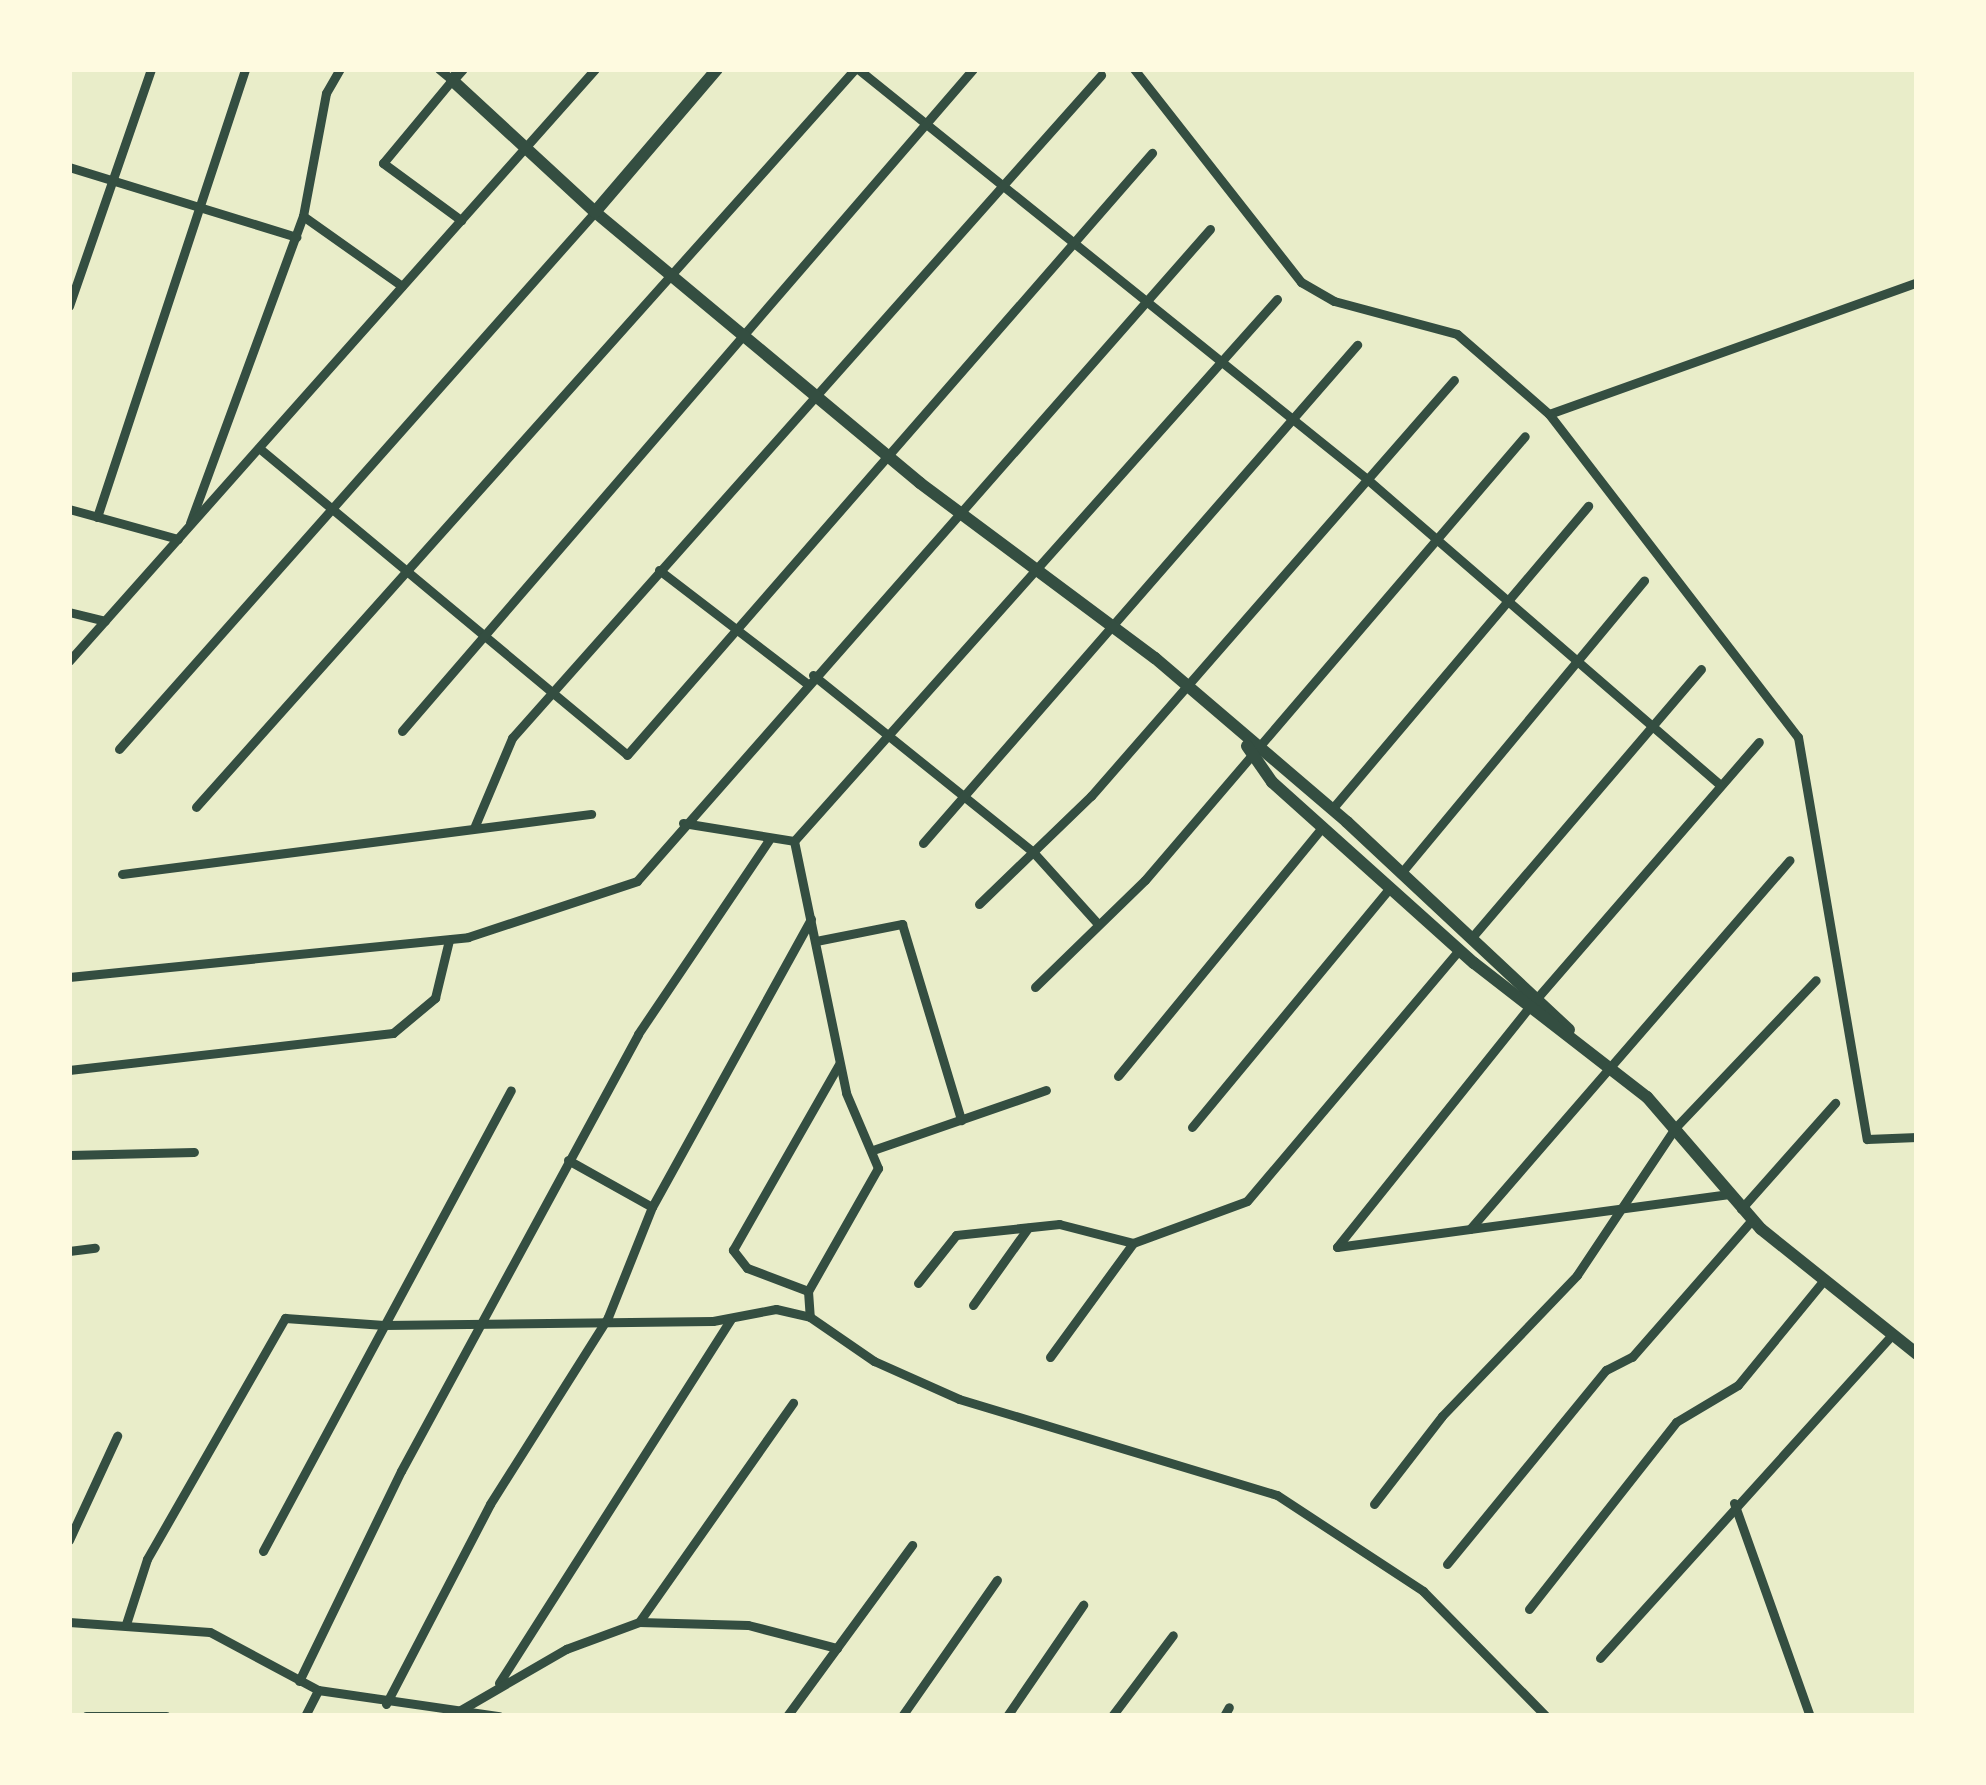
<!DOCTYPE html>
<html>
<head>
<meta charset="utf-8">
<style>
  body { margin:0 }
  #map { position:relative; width:1986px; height:1785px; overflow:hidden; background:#e9edc9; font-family:"Noto Sans",sans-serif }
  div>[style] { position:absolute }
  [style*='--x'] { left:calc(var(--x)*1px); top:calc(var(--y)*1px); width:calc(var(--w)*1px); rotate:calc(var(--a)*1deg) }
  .minor>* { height:9px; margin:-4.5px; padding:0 4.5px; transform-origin:4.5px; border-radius:4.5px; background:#344e41 }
  .tertiary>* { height:12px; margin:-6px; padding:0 6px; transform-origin:6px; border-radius:6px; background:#344e41 }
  span { translate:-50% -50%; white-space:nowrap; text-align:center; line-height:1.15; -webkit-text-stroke:9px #fefae0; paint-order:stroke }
  .frame { position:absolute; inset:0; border:72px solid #fefae0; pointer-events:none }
</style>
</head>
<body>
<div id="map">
  <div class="minor">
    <i style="--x:439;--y:69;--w:17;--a:40"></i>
    <i style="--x:452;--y:80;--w:108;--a:129.7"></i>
    <i style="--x:383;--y:163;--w:97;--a:36.2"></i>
    <i style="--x:858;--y:69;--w:654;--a:38.85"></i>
    <i style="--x:1367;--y:479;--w:467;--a:40.9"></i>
    <i style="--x:1134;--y:69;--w:271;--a:51.9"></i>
    <i style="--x:1301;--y:282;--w:38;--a:30"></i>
    <i style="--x:1334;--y:301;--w:127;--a:15"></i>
    <i style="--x:1457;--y:334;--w:122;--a:41"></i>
    <i style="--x:1549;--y:414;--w:408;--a:52.4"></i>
    <i style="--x:1798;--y:737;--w:408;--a:80.3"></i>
    <i style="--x:1867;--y:1139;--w:50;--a:-2.3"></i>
    <i style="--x:69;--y:167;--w:238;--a:17.1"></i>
    <i style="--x:303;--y:216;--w:121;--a:35.3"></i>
    <i style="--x:69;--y:306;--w:251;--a:-70.9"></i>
    <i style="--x:1549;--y:414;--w:391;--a:-19.7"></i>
    <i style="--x:259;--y:448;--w:479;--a:39.8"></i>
    <i style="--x:627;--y:755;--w:799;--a:-48.91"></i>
    <i style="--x:69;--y:509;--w:113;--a:15.4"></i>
    <i style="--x:97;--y:517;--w:472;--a:-71.7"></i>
    <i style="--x:190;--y:523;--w:327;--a:-69.8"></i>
    <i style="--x:303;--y:216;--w:125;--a:-79.4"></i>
    <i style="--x:326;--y:93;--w:28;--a:-60"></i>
    <i style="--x:659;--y:570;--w:185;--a:37.5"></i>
    <i style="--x:69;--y:612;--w:37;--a:14"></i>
    <i style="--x:69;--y:661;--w:792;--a:-48.38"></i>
    <i style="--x:813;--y:675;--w:284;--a:38.8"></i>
    <i style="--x:1034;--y:853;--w:96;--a:48"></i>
    <i style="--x:402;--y:731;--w:874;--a:-49.22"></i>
    <i style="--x:119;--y:749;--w:718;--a:-48.45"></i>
    <i style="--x:196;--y:807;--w:989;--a:-48.24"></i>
    <i style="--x:1332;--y:809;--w:397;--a:-49.8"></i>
    <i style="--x:683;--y:823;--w:112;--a:9.2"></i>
    <i style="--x:474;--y:828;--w:98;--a:-67.1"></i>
    <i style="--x:512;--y:738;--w:887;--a:-48.38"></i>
    <i style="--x:794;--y:841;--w:726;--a:-48.29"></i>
    <i style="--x:794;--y:841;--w:257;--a:78.3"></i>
    <i style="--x:846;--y:1093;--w:82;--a:66.9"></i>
    <i style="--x:878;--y:1168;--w:142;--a:119.6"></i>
    <i style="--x:808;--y:1291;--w:26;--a:86"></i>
    <i style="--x:923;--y:843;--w:661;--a:-48.93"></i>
    <i style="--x:1402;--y:872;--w:379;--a:-50.3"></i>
    <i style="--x:122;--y:874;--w:473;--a:-7.3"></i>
    <i style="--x:979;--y:904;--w:156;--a:-44"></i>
    <i style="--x:1091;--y:796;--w:552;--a:-48.89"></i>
    <i style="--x:1473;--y:936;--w:351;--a:-49.5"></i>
    <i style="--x:816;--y:941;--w:88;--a:-11.2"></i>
    <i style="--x:902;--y:924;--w:205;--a:73.2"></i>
    <i style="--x:69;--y:977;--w:401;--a:-5.7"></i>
    <i style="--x:468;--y:937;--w:178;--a:-18.3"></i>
    <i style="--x:637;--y:881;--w:868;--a:-48.69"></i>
    <i style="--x:1035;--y:987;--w:153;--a:-44.2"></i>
    <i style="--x:1145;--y:880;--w:584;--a:-49.44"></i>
    <i style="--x:69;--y:1070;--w:326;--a:-6.5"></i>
    <i style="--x:393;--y:1033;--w:55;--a:-39.8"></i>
    <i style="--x:435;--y:998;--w:60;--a:-76.4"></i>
    <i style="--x:1118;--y:1076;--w:321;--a:-50.6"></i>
    <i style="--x:1192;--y:1127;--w:310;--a:-50.4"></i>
    <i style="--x:873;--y:1150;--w:183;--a:-19.1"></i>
    <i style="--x:69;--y:1155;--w:125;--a:-1.4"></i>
    <i style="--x:568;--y:1160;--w:96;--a:29.2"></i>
    <i style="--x:1741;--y:1209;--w:142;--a:-48.4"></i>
    <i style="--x:1470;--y:1229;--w:488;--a:-49.1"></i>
    <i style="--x:1337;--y:1247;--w:310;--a:-51.3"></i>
    <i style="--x:1531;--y:1005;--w:348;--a:-49.1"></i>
    <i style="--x:1337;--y:1247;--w:394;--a:-7.7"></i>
    <i style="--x:69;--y:1251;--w:26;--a:-7"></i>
    <i style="--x:918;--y:1283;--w:61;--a:-51.6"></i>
    <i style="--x:956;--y:1235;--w:104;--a:-6.1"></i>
    <i style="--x:1059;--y:1224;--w:76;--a:14.4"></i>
    <i style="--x:808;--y:1291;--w:65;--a:-159.3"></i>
    <i style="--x:747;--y:1268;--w:23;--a:-128"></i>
    <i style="--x:733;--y:1250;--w:214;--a:-60.3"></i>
    <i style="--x:973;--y:1305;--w:95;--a:-54.5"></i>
    <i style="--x:1050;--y:1357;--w:141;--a:-53.9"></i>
    <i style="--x:1133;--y:1243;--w:121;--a:-20.2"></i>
    <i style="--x:1247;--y:1201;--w:329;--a:-49.8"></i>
    <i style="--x:1734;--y:1503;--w:226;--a:70.4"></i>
    <i style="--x:1374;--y:1504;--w:111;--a:-52.3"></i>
    <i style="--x:1442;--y:1416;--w:195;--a:-46.2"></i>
    <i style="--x:1577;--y:1275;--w:177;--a:-56.3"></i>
    <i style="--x:1675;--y:1128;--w:204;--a:-46.4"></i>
    <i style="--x:69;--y:1540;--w:115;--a:-65.2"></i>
    <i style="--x:263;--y:1551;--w:523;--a:-61.72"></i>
    <i style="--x:1447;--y:1564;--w:251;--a:-50.7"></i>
    <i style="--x:1606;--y:1370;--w:29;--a:-27"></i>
    <i style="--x:1632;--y:1357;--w:182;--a:-48.8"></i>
    <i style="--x:1529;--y:1609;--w:238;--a:-51.8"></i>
    <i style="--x:1676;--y:1422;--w:72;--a:-30.8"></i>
    <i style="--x:1738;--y:1385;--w:134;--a:-50.7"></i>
    <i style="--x:69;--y:1622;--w:141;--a:4.1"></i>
    <i style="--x:210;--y:1632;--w:123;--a:28.2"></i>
    <i style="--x:318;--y:1690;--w:183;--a:8.2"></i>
    <i style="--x:639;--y:1622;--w:268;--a:-54.9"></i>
    <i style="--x:126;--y:1624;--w:68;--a:-72.1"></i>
    <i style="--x:147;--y:1559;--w:278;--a:-60.2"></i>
    <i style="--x:285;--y:1318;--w:99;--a:4"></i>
    <i style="--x:384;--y:1325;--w:329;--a:-0.7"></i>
    <i style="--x:713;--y:1321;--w:64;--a:-10.8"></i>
    <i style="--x:776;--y:1309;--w:35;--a:13"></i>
    <i style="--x:810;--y:1317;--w:78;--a:34.5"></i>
    <i style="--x:874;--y:1361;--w:93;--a:24.1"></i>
    <i style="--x:959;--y:1399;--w:332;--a:16.8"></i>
    <i style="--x:1277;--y:1495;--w:175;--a:33.3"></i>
    <i style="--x:1423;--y:1591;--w:175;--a:45.5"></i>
    <i style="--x:1600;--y:1658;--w:435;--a:-47.9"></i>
    <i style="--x:299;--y:1681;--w:233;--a:-64.1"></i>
    <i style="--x:401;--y:1471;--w:497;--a:-61.5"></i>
    <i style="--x:638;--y:1034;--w:234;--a:-56"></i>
    <i style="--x:499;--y:1683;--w:432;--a:-57.5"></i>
    <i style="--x:386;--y:1704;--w:225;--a:-62.5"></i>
    <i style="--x:490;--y:1504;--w:221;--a:-57.7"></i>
    <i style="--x:608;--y:1317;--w:118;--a:-68.2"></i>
    <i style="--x:652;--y:1207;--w:329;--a:-61.1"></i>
    <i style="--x:459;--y:1711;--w:124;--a:-30.1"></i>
    <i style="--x:566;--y:1649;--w:78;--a:-20.3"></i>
    <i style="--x:639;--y:1622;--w:109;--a:1.6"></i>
    <i style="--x:748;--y:1625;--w:92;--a:14.5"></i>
    <i style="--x:86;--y:1716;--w:80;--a:0"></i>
    <i style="--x:305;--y:1716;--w:29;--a:-63"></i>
    <i style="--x:787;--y:1716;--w:212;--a:-53.8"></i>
    <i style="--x:902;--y:1716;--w:166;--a:-55.1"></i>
    <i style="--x:1007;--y:1716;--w:135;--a:-55.6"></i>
    <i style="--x:1112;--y:1716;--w:101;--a:-53"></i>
    <i style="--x:1224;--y:1716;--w:10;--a:-61"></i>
  </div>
  <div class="tertiary">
    <i style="--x:462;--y:69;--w:15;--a:132"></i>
    <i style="--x:452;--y:80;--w:195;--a:42.7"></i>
    <i style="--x:595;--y:212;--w:423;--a:39.8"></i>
    <i style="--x:920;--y:483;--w:293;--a:36.7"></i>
    <i style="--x:1155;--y:658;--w:253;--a:40.5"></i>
    <i style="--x:1347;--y:822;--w:304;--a:43.1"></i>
    <i style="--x:595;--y:212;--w:188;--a:-49.5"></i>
    <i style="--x:1247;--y:746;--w:44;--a:55.2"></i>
    <i style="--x:1272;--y:782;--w:271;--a:41.9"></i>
    <i style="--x:1474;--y:963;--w:219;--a:37.8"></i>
    <i style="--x:1647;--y:1097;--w:174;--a:49.2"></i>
    <i style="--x:1761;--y:1229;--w:200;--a:38.7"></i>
  </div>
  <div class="frame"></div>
</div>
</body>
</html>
